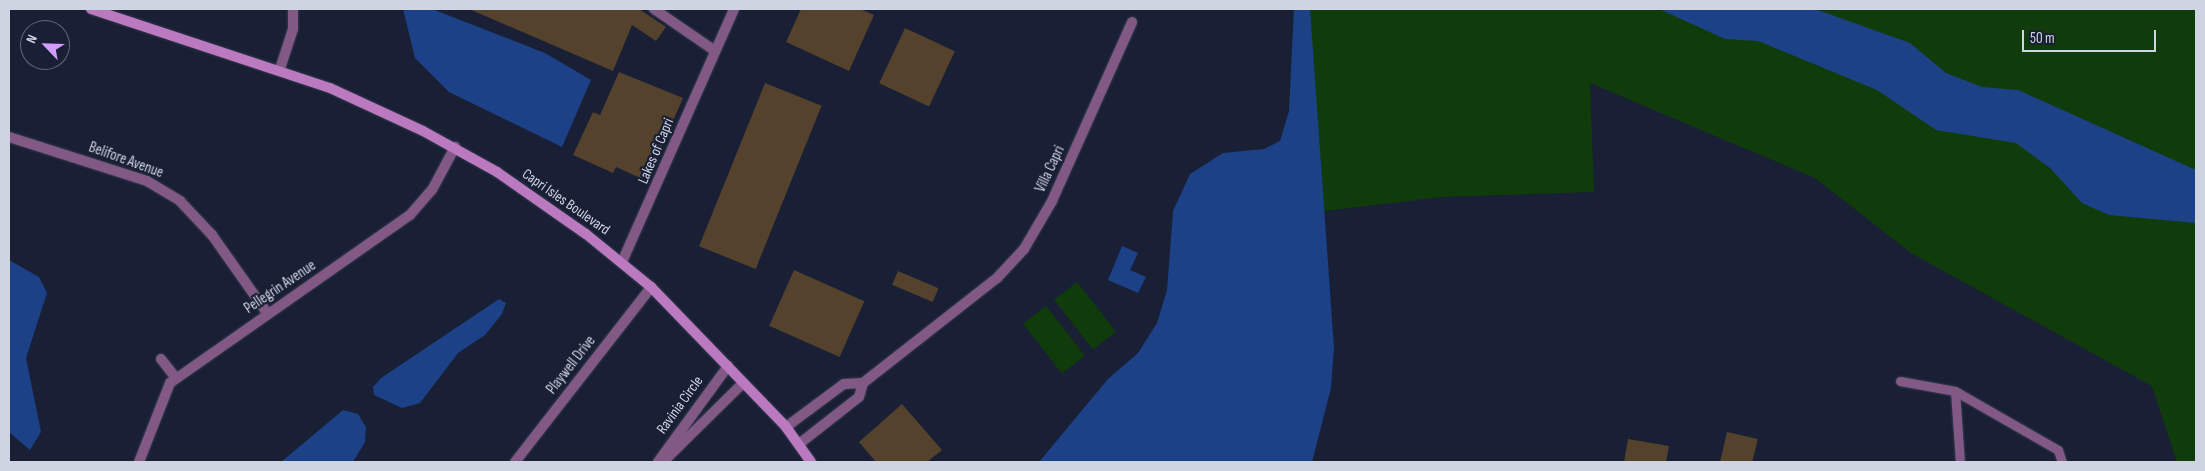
<!DOCTYPE html>
<html>
<head>
<meta charset="utf-8">
<style>
  body { margin:0 }
  #map { position:relative; width:2205px; height:471px; overflow:hidden; background:#191f34; font-family:"Sofia Sans Condensed",sans-serif }
  div>[style] { position:absolute }
  [style*='--x'] { left:calc(var(--x)*1px); top:calc(var(--y)*1px); width:calc(var(--w)*1px); rotate:calc(var(--a)*1deg) }
  .green>* { inset:0; background:#103c0c; transform-origin:0 0 }
  .water>* { inset:0; background:#1c4187 }
  .building>* { inset:0; background:#54422c; transform-origin:0 0 }
  .roads { filter:drop-shadow(0 0 1px #363c50) drop-shadow(0 0 1px #363c50) }
  .lane>* { height:9px; margin:-4.5px; padding:0 4.5px; transform-origin:4.5px; border-radius:4.5px; background:#825985 }
  .street>* { height:10px; margin:-5px; padding:0 5px; transform-origin:5px; border-radius:5px; background:#825985 }
  .secondary>* { height:10px; margin:-5px; padding:0 5px; transform-origin:5px; border-radius:5px; background:#bb79c0 }
  span { translate:-50% -50%; white-space:nowrap; text-align:center; line-height:1.15; -webkit-text-stroke:4.5px #191f34; paint-order:stroke }
  .street-label { font-size:15px; color:#cfd4e2 }
  .frame { position:absolute; inset:0; border:10px solid #cfd4e2; pointer-events:none }
  .north { position:absolute; left:20px; top:20px; width:50px; height:50px; box-sizing:border-box; background:#191f34; border:1px solid #62677a; border-radius:50%; rotate:294deg; font-size:14px; font-weight:700; line-height:20px; text-align:center; color:#cfd4e2 }
  .north::after { content:''; display:block; margin:auto; width:18px; height:22px; background:#d39cfc; clip-path:polygon(50% 0,100% 100%,50% 72%,0 100%) }
  .scale { position:absolute; left:2022px; top:30px; width:134px; height:22px; box-sizing:border-box; border:2px solid #cfd4e2; border-top:0; padding-left:6px; font-size:15px; line-height:18px; white-space:nowrap; color:#cfd4e2; -webkit-text-stroke:4px #191f34; paint-order:stroke }
</style>
</head>
<body>
<div id="map">
  <div class="green">
    <i style="clip-path:polygon(1294px 9px,2196px 9px,2196px 462px,2177px 462px,2152px 386px,1911px 253px,1815px 178px,1590px 83px,1594px 192px,1442px 197px,1324px 211px,1289px 111px)"></i>
    <i style="left:1077px;top:282px;width:63px;height:29px;rotate:52deg"></i>
    <i style="left:1046px;top:306px;width:63px;height:29px;rotate:52deg"></i>
  </div>
  <div class="water">
    <i style="clip-path:polygon(403px 9px,432px 9px,545px 53px,591px 80px,562px 147px,449px 92px,415px 58px)"></i>
    <i style="clip-path:polygon(1294px 9px,1310px 9px,1334px 348px,1331px 388px,1312px 462px,1039px 462px,1108px 379px,1138px 353px,1157px 323px,1167px 290px,1173px 211px,1190px 174px,1223px 153px,1264px 149px,1280px 141px,1289px 111px)"></i>
    <i style="clip-path:polygon(1659px 9px,1815px 9px,1910px 43px,1946px 73px,1982px 87px,2018px 90px,2196px 170px,2196px 223px,2109px 215px,2082px 203px,2050px 168px,2016px 143px,1936px 130px,1877px 90px,1758px 41px,1725px 39px)"></i>
    <i style="clip-path:polygon(1122px 246px,1138px 253px,1130px 270px,1146px 277px,1138px 293px,1108px 280px)"></i>
    <i style="clip-path:polygon(9px 260px,39px 277px,47px 293px,26px 358px,41px 432px,30px 450px,9px 432px)"></i>
    <i style="clip-path:polygon(499px 299px,506px 303px,502px 314px,485px 335px,458px 353px,420px 403px,402px 408px,374px 395px,373px 387px,381px 378px)"></i>
    <i style="clip-path:polygon(343px 410px,358px 414px,366px 427px,365px 442px,353px 462px,281px 462px)"></i>
  </div>
  <div class="building">
    <i style="clip-path:polygon(469px 9px,639px 9px,666px 27px,656px 41px,632px 25px,613px 71px)"></i>
    <i style="clip-path:polygon(801px 9px,860px 9px,874px 15px,849px 71px,786px 42px)"></i>
    <i style="left:905px;top:28px;width:55px;height:61px;rotate:25deg"></i>
    <i style="clip-path:polygon(619px 72px,683px 98px,647px 181px,616px 167px,613px 173px,573px 155px,593px 112px,600px 115px)"></i>
    <i style="left:765px;top:83px;width:61px;height:176px;rotate:22deg"></i>
    <i style="left:794px;top:270px;width:77px;height:61px;rotate:24deg"></i>
    <i style="left:898px;top:271px;width:44px;height:15px;rotate:23deg"></i>
    <i style="clip-path:polygon(902px 404px,942px 450px,927px 462px,876px 462px,859px 442px)"></i>
    <i style="clip-path:polygon(1727px 432px,1758px 439px,1752px 462px,1720px 462px)"></i>
    <i style="clip-path:polygon(1628px 439px,1669px 446px,1666px 462px,1624px 462px)"></i>
  </div>
  <div class="roads">
    <div class="lane">
      <i style="--x:1900;--y:381;--w:56;--a:10.3"></i>
      <i style="--x:1955;--y:391;--w:71;--a:86"></i>
      <i style="--x:1955;--y:391;--w:119;--a:29.8"></i>
      <i style="--x:2058;--y:450;--w:13;--a:72"></i>
    </div>
    <div class="street">
      <i style="--x:654;--y:9;--w:74;--a:34.5"></i>
      <i style="--x:280;--y:69;--w:42;--a:-72"></i>
      <i style="--x:293;--y:29;--w:20;--a:-90"></i>
      <i style="--x:9;--y:137;--w:145;--a:17.7"></i>
      <i style="--x:147;--y:181;--w:39;--a:31"></i>
      <i style="--x:180;--y:201;--w:47;--a:46.7"></i>
      <i style="--x:212;--y:235;--w:95;--a:54.8"></i>
      <i style="--x:622;--y:262;--w:277;--a:-66.1"></i>
      <i style="--x:161;--y:359;--w:24;--a:52"></i>
      <i style="--x:786;--y:427;--w:72;--a:-36.6"></i>
      <i style="--x:844;--y:384;--w:19;--a:-3"></i>
      <i style="--x:799;--y:444;--w:76;--a:-38.1"></i>
      <i style="--x:859;--y:397;--w:15;--a:-74"></i>
      <i style="--x:863;--y:383;--w:170;--a:-38.1"></i>
      <i style="--x:997;--y:278;--w:40;--a:-47"></i>
      <i style="--x:1024;--y:249;--w:56;--a:-59.7"></i>
      <i style="--x:1052;--y:201;--w:196;--a:-65.9"></i>
      <i style="--x:665;--y:460;--w:110;--a:-44.6"></i>
      <i style="--x:139;--y:462;--w:85;--a:-68.6"></i>
      <i style="--x:170;--y:383;--w:293;--a:-35"></i>
      <i style="--x:410;--y:215;--w:33;--a:-49"></i>
      <i style="--x:432;--y:190;--w:49;--a:-61.9"></i>
      <i style="--x:515;--y:462;--w:222;--a:-52.1"></i>
      <i style="--x:658;--y:462;--w:119;--a:-53.9"></i>
    </div>
    <div class="secondary">
      <i style="--x:91;--y:9;--w:252;--a:18.3"></i>
      <i style="--x:330;--y:88;--w:102;--a:24.8"></i>
      <i style="--x:423;--y:131;--w:85;--a:29"></i>
      <i style="--x:497;--y:172;--w:108;--a:34.9"></i>
      <i style="--x:586;--y:234;--w:84;--a:39.2"></i>
      <i style="--x:651;--y:287;--w:194;--a:46"></i>
      <i style="--x:786;--y:427;--w:43;--a:54.5"></i>
    </div>
  </div>
  <div class="street-label">
    <span style="left:656px;top:151px;rotate:-67deg">Lakes of Capri</span>
    <span style="left:126px;top:160px;rotate:20deg">Belifore Avenue</span>
    <span style="left:1050px;top:169px;rotate:-65deg">Villa Capri</span>
    <span style="left:566px;top:202px;rotate:35deg">Capri Isles Boulevard</span>
    <span style="left:280px;top:287px;rotate:-34deg">Pellegrin Avenue</span>
    <span style="left:571px;top:365px;rotate:-52deg">Playwell Drive</span>
    <span style="left:680px;top:405px;rotate:-54deg">Ravinia Circle</span>
  </div>
  <div class="frame"></div>
  <div class="north">N</div>
  <div class="scale">50 m</div>
</div>
</body>
</html>
